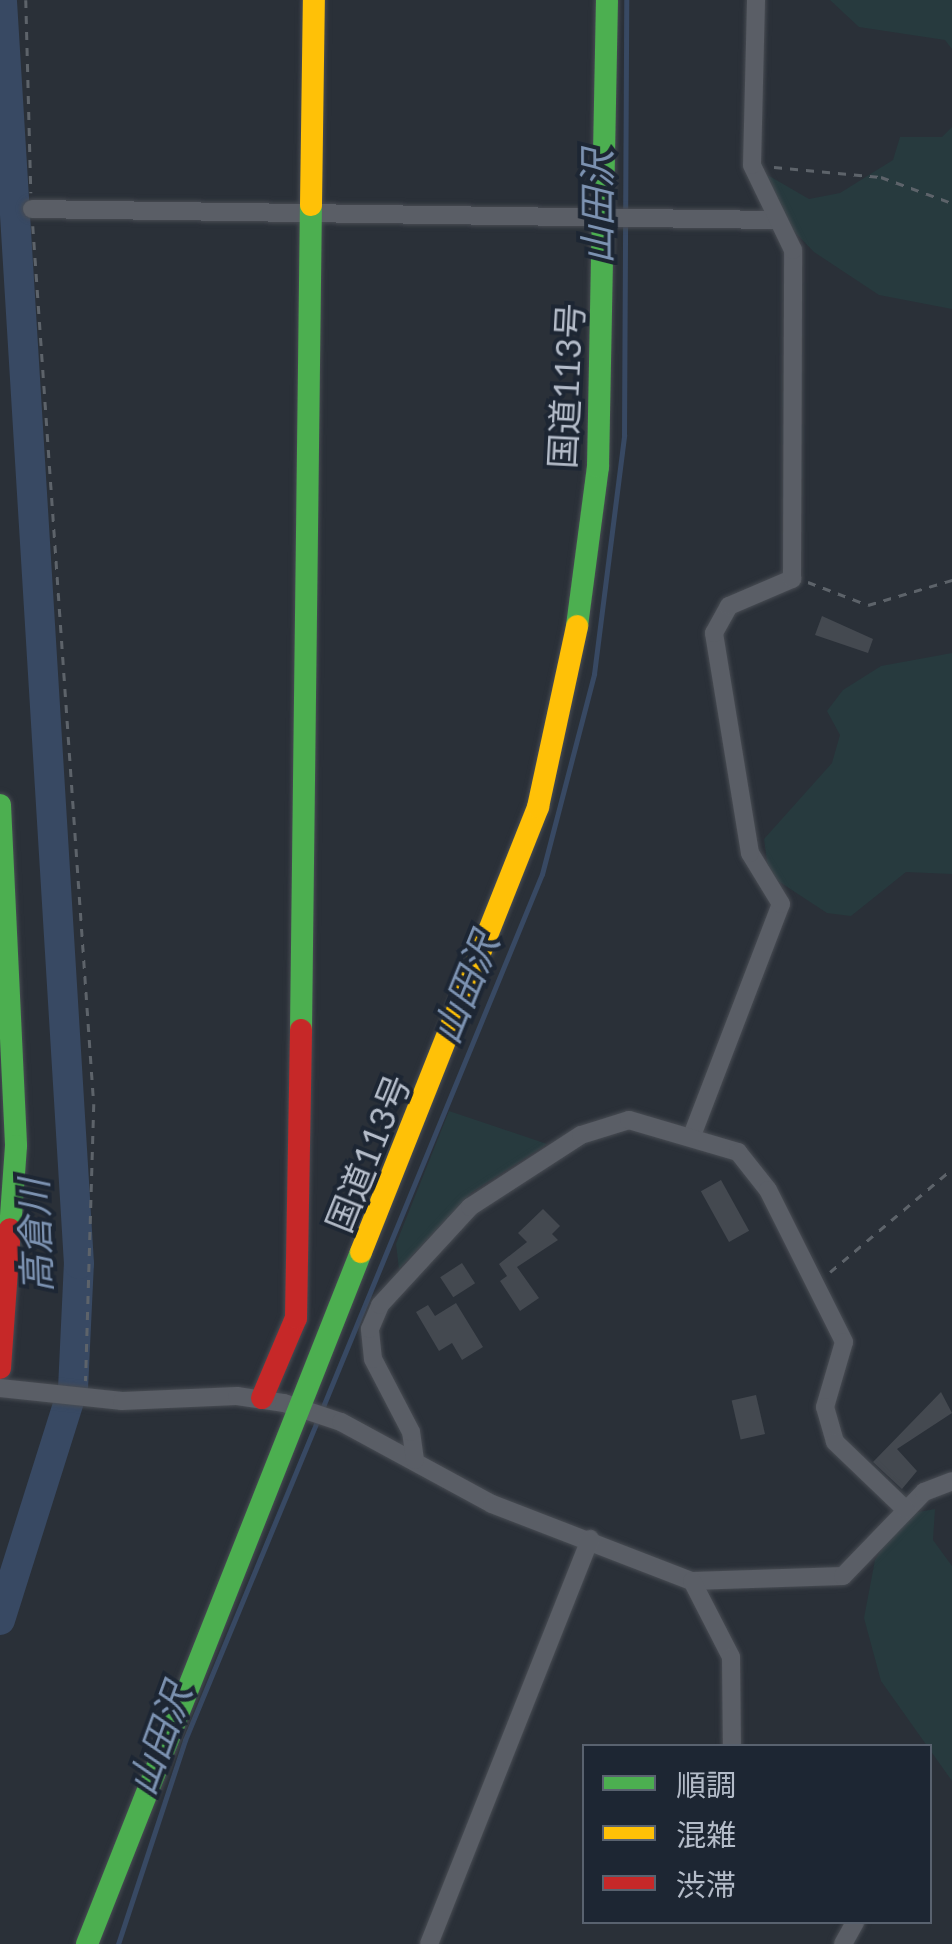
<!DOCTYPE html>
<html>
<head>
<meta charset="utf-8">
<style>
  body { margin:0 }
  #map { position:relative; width:952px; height:1944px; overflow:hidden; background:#2a3038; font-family:Lato,"Noto Sans JP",sans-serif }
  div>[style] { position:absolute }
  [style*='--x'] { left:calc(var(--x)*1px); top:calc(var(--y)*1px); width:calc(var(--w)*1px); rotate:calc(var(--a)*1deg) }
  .green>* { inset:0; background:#273a3e }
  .stream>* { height:5px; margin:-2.5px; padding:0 2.5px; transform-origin:2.5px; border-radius:2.5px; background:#384963 }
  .river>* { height:30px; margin:-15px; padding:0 15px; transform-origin:15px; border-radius:15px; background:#384963 }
  .building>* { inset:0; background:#444950; transform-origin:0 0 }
  .path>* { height:2.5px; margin-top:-1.25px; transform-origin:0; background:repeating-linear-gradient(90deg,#5d636a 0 8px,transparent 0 16px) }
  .roads { filter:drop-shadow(0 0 2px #484c53) drop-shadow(0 0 2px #484c53) }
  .street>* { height:18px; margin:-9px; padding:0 9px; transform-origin:9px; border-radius:9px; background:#5a5e66 }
  .fast>* { height:22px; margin:-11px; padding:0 11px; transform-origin:11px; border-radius:11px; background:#4caf50 }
  .slow>* { height:22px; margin:-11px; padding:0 11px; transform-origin:11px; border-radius:11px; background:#ffc107 }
  .jam>* { height:22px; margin:-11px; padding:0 11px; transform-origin:11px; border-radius:11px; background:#c62828 }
  span { translate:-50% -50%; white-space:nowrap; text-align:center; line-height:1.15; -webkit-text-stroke:8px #1d2633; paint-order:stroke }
  .street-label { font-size:35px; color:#b4bcc9 }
  .water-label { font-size:38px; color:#7c92b1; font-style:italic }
  .legend { position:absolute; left:582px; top:1744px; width:350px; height:180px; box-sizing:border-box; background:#1d2633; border:2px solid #59626f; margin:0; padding:12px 18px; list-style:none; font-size:30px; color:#b4bcc9 }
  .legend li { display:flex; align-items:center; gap:20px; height:50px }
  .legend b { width:50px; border:2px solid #59626f }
</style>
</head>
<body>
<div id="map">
  <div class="green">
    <i style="clip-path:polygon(830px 0,952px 0,952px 49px,945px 40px,859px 27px)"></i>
    <i style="clip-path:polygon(952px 127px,952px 309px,879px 295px,814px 252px,783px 220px,759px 170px,809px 199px,840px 193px,893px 160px,900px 137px,942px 137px)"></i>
    <i style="clip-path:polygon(952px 653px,952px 874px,906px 872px,851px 916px,827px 913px,769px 875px,764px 839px,832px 763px,840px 735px,827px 711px,843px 690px,881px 666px)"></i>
    <i style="clip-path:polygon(449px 1111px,547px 1144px,472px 1192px,399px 1269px,396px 1244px)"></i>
    <i style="clip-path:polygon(935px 1509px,933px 1540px,952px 1566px,952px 1781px,881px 1681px,864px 1618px,875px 1560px,893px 1530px,908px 1514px)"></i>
  </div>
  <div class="stream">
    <i style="--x:322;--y:1409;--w:578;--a:-67.65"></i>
    <i style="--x:542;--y:874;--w:207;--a:-75.4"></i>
    <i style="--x:594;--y:674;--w:241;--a:-82.8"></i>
    <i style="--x:624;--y:435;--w:435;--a:-89.7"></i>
    <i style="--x:118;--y:1944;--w:215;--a:-71.8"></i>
    <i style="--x:185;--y:1740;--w:347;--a:-67.5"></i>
  </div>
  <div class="river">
    <i style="--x:0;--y:1620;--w:242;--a:-72.5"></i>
    <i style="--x:73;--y:1389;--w:125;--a:-87.3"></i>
    <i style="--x:79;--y:1264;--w:1266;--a:-93.49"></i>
  </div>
  <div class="building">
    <i style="clip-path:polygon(822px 616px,873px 639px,868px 653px,815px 635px)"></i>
    <i style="left:721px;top:1180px;width:58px;height:23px;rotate:61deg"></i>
    <i style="clip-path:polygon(543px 1209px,560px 1226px,552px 1234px,558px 1240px,517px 1267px,539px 1298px,520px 1311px,500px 1281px,507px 1276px,499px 1264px,527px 1242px,518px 1233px)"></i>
    <i style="left:462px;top:1263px;width:24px;height:26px;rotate:57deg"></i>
    <i style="clip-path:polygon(456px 1303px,483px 1347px,462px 1360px,452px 1343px,439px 1351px,416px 1312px,428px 1305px,435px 1316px)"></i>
    <i style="clip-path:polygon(941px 1392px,952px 1413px,897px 1449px,917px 1471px,902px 1489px,873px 1462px)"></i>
    <i style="left:756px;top:1395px;width:40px;height:25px;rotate:77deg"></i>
  </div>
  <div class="path">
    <i style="--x:26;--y:0;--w:193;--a:88.5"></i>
    <i style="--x:774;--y:167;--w:107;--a:5.3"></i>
    <i style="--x:881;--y:177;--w:76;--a:20.1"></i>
    <i style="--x:33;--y:226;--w:880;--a:86.03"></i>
    <i style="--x:94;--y:1104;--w:277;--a:91.7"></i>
    <i style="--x:808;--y:582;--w:64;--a:21"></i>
    <i style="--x:868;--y:605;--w:88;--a:-16.6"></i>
    <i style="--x:830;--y:1272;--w:160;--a:-40.2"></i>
  </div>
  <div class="roads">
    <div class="street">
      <i style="--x:32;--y:209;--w:743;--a:0.85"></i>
      <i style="--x:693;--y:1133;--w:245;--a:-69"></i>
      <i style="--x:781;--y:904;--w:60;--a:-121.3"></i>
      <i style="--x:750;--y:853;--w:223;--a:-99.3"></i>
      <i style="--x:714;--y:633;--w:31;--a:-61"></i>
      <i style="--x:729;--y:606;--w:69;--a:-23.2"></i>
      <i style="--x:792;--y:579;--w:329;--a:-89.8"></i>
      <i style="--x:793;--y:250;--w:94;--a:-115.8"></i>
      <i style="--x:752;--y:165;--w:165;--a:-88.6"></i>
      <i style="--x:0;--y:1388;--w:123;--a:6.1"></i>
      <i style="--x:122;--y:1401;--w:115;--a:-2.5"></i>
      <i style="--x:237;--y:1396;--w:48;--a:8.5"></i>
      <i style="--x:284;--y:1403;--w:60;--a:18.4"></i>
      <i style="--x:341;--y:1422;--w:172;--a:28.5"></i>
      <i style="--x:492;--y:1504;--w:214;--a:21.1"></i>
      <i style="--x:692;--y:1581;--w:151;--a:-1.9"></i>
      <i style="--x:843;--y:1576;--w:117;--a:-46"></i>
      <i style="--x:924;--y:1492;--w:30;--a:-21"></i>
      <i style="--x:415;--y:1460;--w:28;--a:-98"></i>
      <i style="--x:411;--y:1432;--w:82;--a:-117.5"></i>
      <i style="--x:373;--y:1359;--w:30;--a:-96"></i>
      <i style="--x:370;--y:1329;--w:26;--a:-67"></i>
      <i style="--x:380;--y:1305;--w:133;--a:-47.4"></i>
      <i style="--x:470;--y:1207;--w:132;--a:-33"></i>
      <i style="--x:581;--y:1135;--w:50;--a:-17.4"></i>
      <i style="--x:629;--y:1120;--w:114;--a:16.4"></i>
      <i style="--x:738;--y:1152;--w:48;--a:51.7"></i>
      <i style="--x:768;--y:1190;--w:170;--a:63.4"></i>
      <i style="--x:844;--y:1342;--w:68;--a:106.3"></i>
      <i style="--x:825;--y:1407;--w:36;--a:74"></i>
      <i style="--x:835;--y:1442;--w:98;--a:43.8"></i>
      <i style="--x:692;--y:1581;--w:85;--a:62.8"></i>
      <i style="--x:731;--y:1657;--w:89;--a:89.4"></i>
      <i style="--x:429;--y:1944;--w:436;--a:-68.3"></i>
      <i style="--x:843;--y:1944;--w:25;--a:-61"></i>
    </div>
    <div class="fast">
      <i style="--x:577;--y:626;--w:160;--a:-82.5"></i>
      <i style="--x:598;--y:467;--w:467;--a:-88.9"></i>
      <i style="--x:0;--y:805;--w:341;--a:87.3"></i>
      <i style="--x:16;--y:1146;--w:83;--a:94.1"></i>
      <i style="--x:301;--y:1030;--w:825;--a:-89.31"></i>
      <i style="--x:87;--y:1944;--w:744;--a:-68.4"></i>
    </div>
    <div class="slow">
      <i style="--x:311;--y:205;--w:205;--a:-89.2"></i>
      <i style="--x:361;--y:1252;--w:479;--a:-68.3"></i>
      <i style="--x:538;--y:807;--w:185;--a:-77.8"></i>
    </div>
    <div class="jam">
      <i style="--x:0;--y:1368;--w:139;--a:-85.9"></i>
      <i style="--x:262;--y:1398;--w:87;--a:-67"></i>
      <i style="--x:296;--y:1318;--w:288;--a:-89"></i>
    </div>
  </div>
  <div class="street-label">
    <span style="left:565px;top:386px;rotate:-87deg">国道113号</span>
    <span style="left:367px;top:1153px;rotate:-68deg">国道113号</span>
  </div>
  <div class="water-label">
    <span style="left:597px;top:207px;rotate:-90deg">山田沢</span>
    <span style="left:465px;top:988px;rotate:-68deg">山田沢</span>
    <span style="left:35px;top:1236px;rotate:-92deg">高倉川</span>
    <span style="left:159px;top:1739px;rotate:-70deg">山田沢</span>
  </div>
  <ul class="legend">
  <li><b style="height:12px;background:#4caf50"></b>順調</li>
  <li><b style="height:12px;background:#ffc107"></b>混雑</li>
  <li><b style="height:12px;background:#c62828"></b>渋滞</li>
  </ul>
</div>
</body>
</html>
